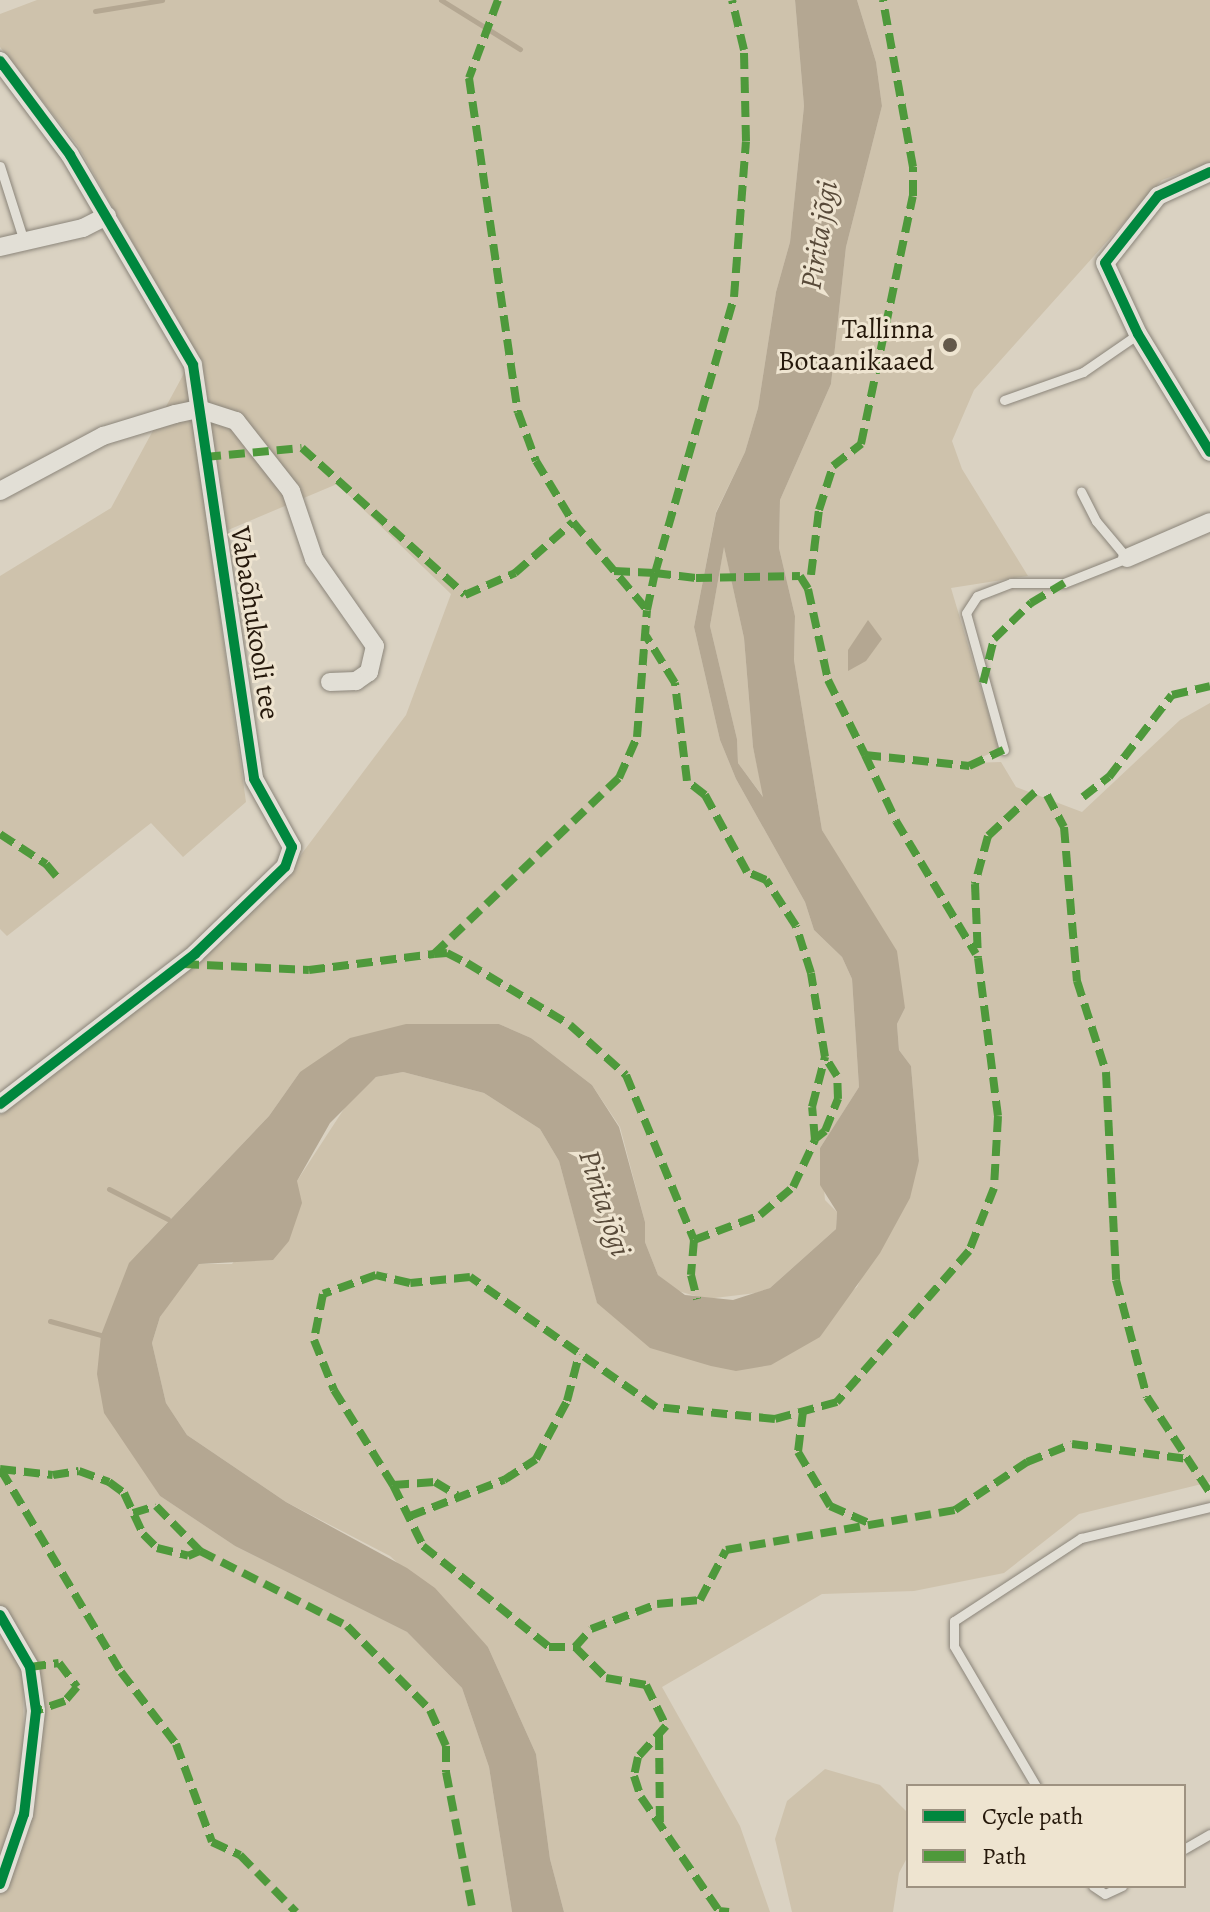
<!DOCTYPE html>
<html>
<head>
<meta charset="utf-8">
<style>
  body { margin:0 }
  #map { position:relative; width:1210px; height:1912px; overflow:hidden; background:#dad2c2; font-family:Alegreya,serif }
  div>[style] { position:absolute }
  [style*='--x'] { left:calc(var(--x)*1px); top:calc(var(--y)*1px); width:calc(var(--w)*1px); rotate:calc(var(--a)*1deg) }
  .green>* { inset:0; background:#cec2ac }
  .water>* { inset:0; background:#b4a792 }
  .stream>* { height:5px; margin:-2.5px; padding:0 2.5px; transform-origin:2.5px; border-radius:2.5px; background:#b4a792 }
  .roads { filter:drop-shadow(0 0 2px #8b857a) drop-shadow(0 0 2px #8b857a) }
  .lane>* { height:9px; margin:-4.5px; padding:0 4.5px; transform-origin:4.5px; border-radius:4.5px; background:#e2dfd6 }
  .street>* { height:18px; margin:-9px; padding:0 9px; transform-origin:9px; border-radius:9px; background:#e2dfd6 }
  .quiet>* { height:8px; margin-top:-4px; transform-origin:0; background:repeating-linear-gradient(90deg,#4e993b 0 16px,transparent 0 24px) }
  .cycleway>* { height:10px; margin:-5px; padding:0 5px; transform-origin:5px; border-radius:5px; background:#00873e }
  .dots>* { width:22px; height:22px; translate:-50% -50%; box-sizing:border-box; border:4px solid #eee4d0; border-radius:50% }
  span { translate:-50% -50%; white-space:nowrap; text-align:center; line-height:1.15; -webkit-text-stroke:6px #eee4d0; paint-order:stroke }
  .poi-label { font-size:28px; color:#25180b }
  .right { translate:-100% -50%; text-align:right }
  .street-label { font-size:28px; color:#25180b }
  .water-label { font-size:30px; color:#584a39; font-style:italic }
  .legend { position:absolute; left:906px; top:1784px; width:280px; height:104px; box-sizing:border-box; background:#eee4d0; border:2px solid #9e9281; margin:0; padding:10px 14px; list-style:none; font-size:24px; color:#25180b }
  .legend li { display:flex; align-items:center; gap:16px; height:40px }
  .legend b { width:40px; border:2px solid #9e9281 }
</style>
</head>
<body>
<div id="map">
  <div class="green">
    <i style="clip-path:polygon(37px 0,795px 0,804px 106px,790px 242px,776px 292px,758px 408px,745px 452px,716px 512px,694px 627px,720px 740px,736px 779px,805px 902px,814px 930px,842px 957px,852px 979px,859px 1087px,820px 1148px,825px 1200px,837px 1212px,836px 1229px,770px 1288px,756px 1293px,706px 1299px,678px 1291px,658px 1275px,645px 1242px,645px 1222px,620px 1127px,592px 1085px,531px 1038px,499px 1024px,300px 1072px,269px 1116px,147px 1244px,101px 1335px,146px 1474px,160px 1496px,235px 1546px,407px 1632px,462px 1688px,489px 1767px,512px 1912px,0 1912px,0 1630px,23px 1666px,24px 1774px,32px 1655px,0 1605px,0 1115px,186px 969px,273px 892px,406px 715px,451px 594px,337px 484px,209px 538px,246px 802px,183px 857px,151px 823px,7px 936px,0 929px,0 576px,111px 508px,195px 353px,78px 146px,0 47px,0 14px)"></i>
    <i style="clip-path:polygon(857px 0,1210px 0,1210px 163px,1162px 180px,974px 390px,952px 441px,962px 469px,1028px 576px,951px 588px,999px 749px,970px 763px,1001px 762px,1016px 787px,1082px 812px,1180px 720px,1210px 703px,1210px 1482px,1079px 1514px,1004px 1573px,914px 1591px,822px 1594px,662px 1687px,740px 1826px,770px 1912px,564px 1912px,550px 1859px,536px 1754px,488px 1647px,390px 1556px,286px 1502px,187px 1435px,166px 1403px,152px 1343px,160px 1317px,183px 1282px,199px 1264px,232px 1264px,297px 1181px,351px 1098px,376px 1077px,403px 1072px,484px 1093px,540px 1129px,559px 1161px,597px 1302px,650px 1347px,820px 1337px,841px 1301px,857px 1287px,919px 1161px,911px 1066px,899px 1050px,897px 1024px,905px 1008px,856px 888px,822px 830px,794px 660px,795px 616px,779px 548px,780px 500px,831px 384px,846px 247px,882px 106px,876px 62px)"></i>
    <i style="clip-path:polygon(724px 546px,744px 638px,753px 747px,764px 798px,738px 763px,737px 739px,710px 626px)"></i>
    <i style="clip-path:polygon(825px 1769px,880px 1785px,908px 1813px,908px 1856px,899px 1873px,893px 1912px,792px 1912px,775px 1839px,787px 1801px)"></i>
  </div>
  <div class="water">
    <i style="clip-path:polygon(evenodd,795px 0,857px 0,876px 62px,882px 106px,846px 247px,831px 384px,780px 500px,779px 548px,795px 616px,794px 660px,822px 830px,897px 951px,905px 1008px,897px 1024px,899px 1050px,911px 1066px,919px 1161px,910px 1198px,880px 1253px,820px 1337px,771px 1365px,736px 1371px,711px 1366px,650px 1348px,597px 1303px,559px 1161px,540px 1129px,484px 1093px,403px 1072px,376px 1077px,330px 1123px,297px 1181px,302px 1203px,289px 1241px,273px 1260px,199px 1264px,160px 1317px,152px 1343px,166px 1403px,187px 1435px,286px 1502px,407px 1568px,435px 1588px,488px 1647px,536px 1754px,550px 1859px,564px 1912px,512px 1912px,489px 1767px,462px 1688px,407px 1632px,235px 1546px,160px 1496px,104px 1413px,97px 1374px,101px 1335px,129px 1263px,269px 1116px,300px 1072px,350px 1038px,406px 1024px,499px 1024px,531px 1038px,592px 1085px,619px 1127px,645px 1222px,645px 1242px,658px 1275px,685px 1295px,733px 1300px,770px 1288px,836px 1229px,837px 1212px,820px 1185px,820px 1148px,859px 1087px,852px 979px,842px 957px,814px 930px,805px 902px,736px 779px,720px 740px,694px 627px,716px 513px,745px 452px,758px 408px,776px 292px,790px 242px,804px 106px,795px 0,724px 547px,744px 638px,753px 747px,763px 797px,738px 763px,737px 739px,710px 626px,724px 547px)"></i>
    <i style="clip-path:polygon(868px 620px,882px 639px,866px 661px,848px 671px,848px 650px)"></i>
  </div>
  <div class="stream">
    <i style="--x:441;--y:0;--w:93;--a:31.8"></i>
    <i style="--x:95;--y:11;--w:68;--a:-9.3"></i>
    <i style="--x:109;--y:1189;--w:66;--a:27"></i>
    <i style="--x:50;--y:1321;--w:53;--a:15.4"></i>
  </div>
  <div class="roads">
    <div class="lane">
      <i style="--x:0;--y:166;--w:79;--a:72.3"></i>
      <i style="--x:1004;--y:400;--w:84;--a:-19.5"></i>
      <i style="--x:1083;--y:372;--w:67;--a:-34.6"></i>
      <i style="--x:1004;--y:750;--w:142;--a:-105.5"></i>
      <i style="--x:966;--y:613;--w:20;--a:-57"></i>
      <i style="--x:977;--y:596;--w:36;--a:-21"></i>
      <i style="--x:1011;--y:583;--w:53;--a:0"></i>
      <i style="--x:1064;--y:583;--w:68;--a:-21.6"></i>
      <i style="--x:1127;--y:558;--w:48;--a:-130"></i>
      <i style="--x:1096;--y:521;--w:33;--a:-117"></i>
      <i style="--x:1036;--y:1786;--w:162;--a:-120.4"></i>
      <i style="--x:954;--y:1646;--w:25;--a:-90"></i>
      <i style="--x:954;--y:1621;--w:152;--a:-33.2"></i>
      <i style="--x:1081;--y:1538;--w:133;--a:-13.5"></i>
      <i style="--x:1184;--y:1849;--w:30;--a:-30"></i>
      <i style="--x:1093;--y:1886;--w:14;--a:34"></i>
      <i style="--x:1105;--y:1894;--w:19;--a:-25"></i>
    </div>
    <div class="street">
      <i style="--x:0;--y:61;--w:117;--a:53.3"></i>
      <i style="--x:70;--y:155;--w:243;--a:59.6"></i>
      <i style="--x:193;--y:365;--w:418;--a:81.6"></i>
      <i style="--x:254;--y:779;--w:78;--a:60.8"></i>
      <i style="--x:292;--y:847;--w:21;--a:109"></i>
      <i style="--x:285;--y:867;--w:125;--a:136"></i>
      <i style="--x:195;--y:954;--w:246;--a:142.4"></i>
      <i style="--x:1210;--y:172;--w:57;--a:155.2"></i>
      <i style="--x:1158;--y:196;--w:85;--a:128.3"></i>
      <i style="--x:1105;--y:263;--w:78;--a:65.1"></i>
      <i style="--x:1138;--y:334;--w:138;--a:58.6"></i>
      <i style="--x:0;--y:247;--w:85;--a:-12.9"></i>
      <i style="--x:83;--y:228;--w:27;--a:-27"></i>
      <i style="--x:0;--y:491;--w:117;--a:-28.1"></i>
      <i style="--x:103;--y:436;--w:75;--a:-17"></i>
      <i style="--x:175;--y:414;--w:25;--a:-12"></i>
      <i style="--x:199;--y:409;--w:39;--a:18"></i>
      <i style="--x:236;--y:421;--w:89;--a:51.8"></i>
      <i style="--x:291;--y:491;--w:72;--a:71.3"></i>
      <i style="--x:314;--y:559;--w:106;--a:55"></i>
      <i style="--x:375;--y:646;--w:27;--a:103"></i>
      <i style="--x:369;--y:672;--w:16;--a:145"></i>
      <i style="--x:356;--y:681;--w:26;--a:178"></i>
      <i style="--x:1127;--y:558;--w:90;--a:-23.4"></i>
      <i style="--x:0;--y:1615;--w:60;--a:60"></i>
      <i style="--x:30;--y:1667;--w:44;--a:82.2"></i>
      <i style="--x:36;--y:1711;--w:104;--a:96.6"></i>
      <i style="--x:24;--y:1814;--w:74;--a:108.9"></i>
    </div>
  </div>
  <div class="quiet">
    <i style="--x:498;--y:0;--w:83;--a:110.4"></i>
    <i style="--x:469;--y:78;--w:338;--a:81.7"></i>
    <i style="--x:518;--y:412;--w:52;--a:69.8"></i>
    <i style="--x:536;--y:461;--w:71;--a:58.8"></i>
    <i style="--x:573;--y:522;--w:115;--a:49.9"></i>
    <i style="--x:205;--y:457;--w:97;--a:-5.3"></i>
    <i style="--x:302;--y:448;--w:219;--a:42"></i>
    <i style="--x:465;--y:595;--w:55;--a:-23.7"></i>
    <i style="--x:515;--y:573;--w:77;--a:-41.3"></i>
    <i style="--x:614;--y:571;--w:41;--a:2.8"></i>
    <i style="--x:655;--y:573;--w:287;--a:-74"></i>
    <i style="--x:734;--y:297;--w:156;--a:-85.6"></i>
    <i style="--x:746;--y:141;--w:91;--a:-91.3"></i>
    <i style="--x:744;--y:50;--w:51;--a:-103.5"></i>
    <i style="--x:811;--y:575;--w:65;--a:-83"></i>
    <i style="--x:819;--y:510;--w:46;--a:-72.3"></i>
    <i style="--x:833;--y:466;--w:36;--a:-38"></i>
    <i style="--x:861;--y:444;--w:253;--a:-78.2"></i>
    <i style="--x:913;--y:196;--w:29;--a:-90"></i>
    <i style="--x:913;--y:167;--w:170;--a:-100.2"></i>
    <i style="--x:983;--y:683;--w:45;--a:-76"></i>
    <i style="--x:994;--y:639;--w:52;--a:-44.2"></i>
    <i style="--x:1031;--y:603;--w:39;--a:-31"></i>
    <i style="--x:865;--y:755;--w:73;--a:64.8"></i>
    <i style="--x:896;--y:821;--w:155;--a:59"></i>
    <i style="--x:1035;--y:792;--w:64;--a:136.9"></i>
    <i style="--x:988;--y:836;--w:50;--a:105.2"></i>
    <i style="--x:975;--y:884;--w:74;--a:87.7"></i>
    <i style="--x:978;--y:958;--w:159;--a:82.8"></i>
    <i style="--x:998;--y:1116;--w:72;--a:93.2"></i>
    <i style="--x:994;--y:1188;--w:68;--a:111.6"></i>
    <i style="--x:969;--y:1251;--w:201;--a:131.2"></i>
    <i style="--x:837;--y:1402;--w:64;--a:164.7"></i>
    <i style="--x:775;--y:1419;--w:120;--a:-174.2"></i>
    <i style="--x:656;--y:1407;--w:227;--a:-145"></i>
    <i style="--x:470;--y:1277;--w:60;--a:174.3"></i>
    <i style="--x:410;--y:1283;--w:35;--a:-167"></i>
    <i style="--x:376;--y:1275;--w:56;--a:160.3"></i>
    <i style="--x:323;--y:1294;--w:47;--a:101.1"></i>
    <i style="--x:314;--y:1340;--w:54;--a:68.2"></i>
    <i style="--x:334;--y:1390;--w:112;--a:58.2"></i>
    <i style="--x:393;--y:1485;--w:68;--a:63.8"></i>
    <i style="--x:423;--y:1546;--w:161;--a:38.7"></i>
    <i style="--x:549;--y:1647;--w:26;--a:0"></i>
    <i style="--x:575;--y:1647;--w:24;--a:-48"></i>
    <i style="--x:591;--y:1629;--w:71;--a:-20.7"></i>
    <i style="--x:657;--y:1604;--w:43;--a:-5.3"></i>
    <i style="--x:700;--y:1600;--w:56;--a:-62.5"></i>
    <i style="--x:726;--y:1550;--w:232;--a:-9.9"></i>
    <i style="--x:955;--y:1510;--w:87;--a:-33.7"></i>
    <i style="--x:1027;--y:1462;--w:48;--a:-21.8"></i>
    <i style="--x:1072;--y:1444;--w:117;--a:7.4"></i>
    <i style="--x:1047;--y:795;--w:36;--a:62"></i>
    <i style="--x:1064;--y:827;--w:155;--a:85.2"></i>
    <i style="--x:1077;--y:981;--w:96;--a:72.3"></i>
    <i style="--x:1106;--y:1072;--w:208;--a:87.2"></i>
    <i style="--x:1116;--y:1280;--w:121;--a:75.2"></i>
    <i style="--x:1147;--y:1397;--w:115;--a:56.7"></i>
    <i style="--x:1083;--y:797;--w:33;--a:-38"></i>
    <i style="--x:1109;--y:777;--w:103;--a:-52.5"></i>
    <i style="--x:1172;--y:695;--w:39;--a:-13"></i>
    <i style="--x:0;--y:834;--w:55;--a:33.1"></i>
    <i style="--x:46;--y:864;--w:16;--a:50"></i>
    <i style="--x:434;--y:954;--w:13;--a:-4"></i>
    <i style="--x:447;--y:953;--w:22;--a:27"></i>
    <i style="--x:467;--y:963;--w:120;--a:31"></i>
    <i style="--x:570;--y:1025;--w:75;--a:41.8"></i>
    <i style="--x:626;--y:1075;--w:178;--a:67.6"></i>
    <i style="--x:694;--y:1240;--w:71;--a:-20.7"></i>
    <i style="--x:760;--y:1215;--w:43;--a:-40.3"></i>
    <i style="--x:793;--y:1187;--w:52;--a:-64.9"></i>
    <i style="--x:815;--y:1140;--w:33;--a:-95"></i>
    <i style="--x:812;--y:1107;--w:52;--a:-75.4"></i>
    <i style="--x:825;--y:1057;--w:85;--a:-99.5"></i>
    <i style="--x:811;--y:973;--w:49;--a:-107.7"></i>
    <i style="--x:796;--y:926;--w:55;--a:-123.1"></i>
    <i style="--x:766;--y:880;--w:21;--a:-157"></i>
    <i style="--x:747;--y:872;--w:88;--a:-118.6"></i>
    <i style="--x:705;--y:795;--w:23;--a:-142"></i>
    <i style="--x:687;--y:781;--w:99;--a:-97"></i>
    <i style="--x:675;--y:683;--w:55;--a:-121.7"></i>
    <i style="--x:183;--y:964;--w:126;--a:2.7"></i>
    <i style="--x:309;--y:970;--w:126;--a:-7.3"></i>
    <i style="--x:434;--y:954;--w:255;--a:-43.6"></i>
    <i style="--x:619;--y:778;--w:45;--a:-66.3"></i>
    <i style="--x:637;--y:737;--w:127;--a:-85.5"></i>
    <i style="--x:647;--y:610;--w:38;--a:-78"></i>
    <i style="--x:655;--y:573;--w:41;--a:7"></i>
    <i style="--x:696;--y:578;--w:104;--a:-1.1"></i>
    <i style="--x:800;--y:576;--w:15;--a:58"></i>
    <i style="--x:808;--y:589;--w:93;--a:77.6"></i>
    <i style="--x:828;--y:680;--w:84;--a:63.7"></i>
    <i style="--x:865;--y:755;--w:105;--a:6"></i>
    <i style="--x:969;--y:766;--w:38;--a:-25"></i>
    <i style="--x:815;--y:1139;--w:13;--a:-39"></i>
    <i style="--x:825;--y:1131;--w:35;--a:-68"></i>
    <i style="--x:838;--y:1099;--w:23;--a:-92"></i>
    <i style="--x:837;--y:1076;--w:22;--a:-122"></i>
    <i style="--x:694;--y:1240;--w:35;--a:95"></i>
    <i style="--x:691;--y:1275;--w:25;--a:76"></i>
    <i style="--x:803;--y:1411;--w:41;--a:97"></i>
    <i style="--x:798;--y:1452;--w:63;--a:59.3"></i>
    <i style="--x:830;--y:1506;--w:45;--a:23.7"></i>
    <i style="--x:0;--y:1469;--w:53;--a:6.5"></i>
    <i style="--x:53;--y:1475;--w:26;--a:-9"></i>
    <i style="--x:79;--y:1471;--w:32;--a:20"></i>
    <i style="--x:109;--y:1482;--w:19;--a:36"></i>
    <i style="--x:124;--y:1493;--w:45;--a:65.1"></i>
    <i style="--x:143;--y:1534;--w:20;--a:45"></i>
    <i style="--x:157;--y:1548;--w:32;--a:14"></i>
    <i style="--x:188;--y:1556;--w:13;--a:-23"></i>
    <i style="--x:1;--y:1470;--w:235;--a:59.3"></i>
    <i style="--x:121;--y:1672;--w:91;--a:52.6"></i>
    <i style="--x:176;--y:1744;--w:104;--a:69.8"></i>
    <i style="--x:212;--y:1842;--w:31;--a:25"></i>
    <i style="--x:240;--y:1855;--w:80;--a:45.5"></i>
    <i style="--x:393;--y:1485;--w:42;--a:-4.1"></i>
    <i style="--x:435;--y:1482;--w:26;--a:31"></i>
    <i style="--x:133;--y:1513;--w:24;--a:-17"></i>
    <i style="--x:156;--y:1506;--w:63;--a:45.6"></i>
    <i style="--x:200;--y:1551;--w:165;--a:27"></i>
    <i style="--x:347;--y:1626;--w:118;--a:45.3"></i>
    <i style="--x:430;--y:1710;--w:39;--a:66"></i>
    <i style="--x:446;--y:1746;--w:26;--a:90"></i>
    <i style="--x:446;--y:1772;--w:143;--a:79.1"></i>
    <i style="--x:410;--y:1516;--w:101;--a:-21"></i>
    <i style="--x:504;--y:1480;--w:38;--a:-33"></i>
    <i style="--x:536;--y:1459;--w:66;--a:-61.9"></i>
    <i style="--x:567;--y:1401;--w:48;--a:-75.4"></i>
    <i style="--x:575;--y:1647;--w:44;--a:45"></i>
    <i style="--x:606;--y:1678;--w:41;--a:9.9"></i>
    <i style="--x:646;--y:1685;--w:46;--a:64"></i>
    <i style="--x:666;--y:1726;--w:42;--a:132.1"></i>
    <i style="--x:638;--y:1757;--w:19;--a:102"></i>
    <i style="--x:634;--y:1776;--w:22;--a:72"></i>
    <i style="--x:641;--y:1797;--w:138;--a:55.6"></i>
    <i style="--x:719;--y:1911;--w:10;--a:6"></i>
    <i style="--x:30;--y:1667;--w:29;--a:-8"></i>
    <i style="--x:59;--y:1663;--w:30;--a:53"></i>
    <i style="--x:77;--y:1687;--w:18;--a:131"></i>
    <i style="--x:65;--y:1701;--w:31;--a:161"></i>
    <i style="--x:659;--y:1734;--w:90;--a:89.4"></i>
  </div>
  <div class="cycleway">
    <i style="--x:0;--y:61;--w:117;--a:53.3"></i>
    <i style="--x:70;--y:155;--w:243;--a:59.6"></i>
    <i style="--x:193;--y:365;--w:418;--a:81.6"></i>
    <i style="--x:254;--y:779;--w:78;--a:60.8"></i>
    <i style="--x:292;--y:847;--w:21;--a:109"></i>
    <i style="--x:285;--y:867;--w:125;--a:136"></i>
    <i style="--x:195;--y:954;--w:246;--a:142.4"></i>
    <i style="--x:1210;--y:172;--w:57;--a:155.2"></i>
    <i style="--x:1158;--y:196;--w:85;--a:128.3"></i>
    <i style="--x:1105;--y:263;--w:78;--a:65.1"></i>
    <i style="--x:1138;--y:334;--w:138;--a:58.6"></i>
    <i style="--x:0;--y:1615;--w:60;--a:60"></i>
    <i style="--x:30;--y:1667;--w:44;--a:82.2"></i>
    <i style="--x:36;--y:1711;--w:104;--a:96.6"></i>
    <i style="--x:24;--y:1814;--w:74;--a:108.9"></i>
  </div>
  <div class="dots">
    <i style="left:950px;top:345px;background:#64594b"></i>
  </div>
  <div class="poi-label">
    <span class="right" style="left:934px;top:345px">Tallinna<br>Botaanikaaed</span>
  </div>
  <div class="street-label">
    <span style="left:255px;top:623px;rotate:81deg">Vabaõhukooli tee</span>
  </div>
  <div class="water-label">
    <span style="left:819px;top:235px;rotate:-81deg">Pirita jõgi</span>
    <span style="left:605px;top:1203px;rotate:72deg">Pirita jõgi</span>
  </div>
  <ul class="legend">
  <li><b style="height:10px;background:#00873e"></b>Cycle path</li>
  <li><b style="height:10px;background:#4e993b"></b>Path</li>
  </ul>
</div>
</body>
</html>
